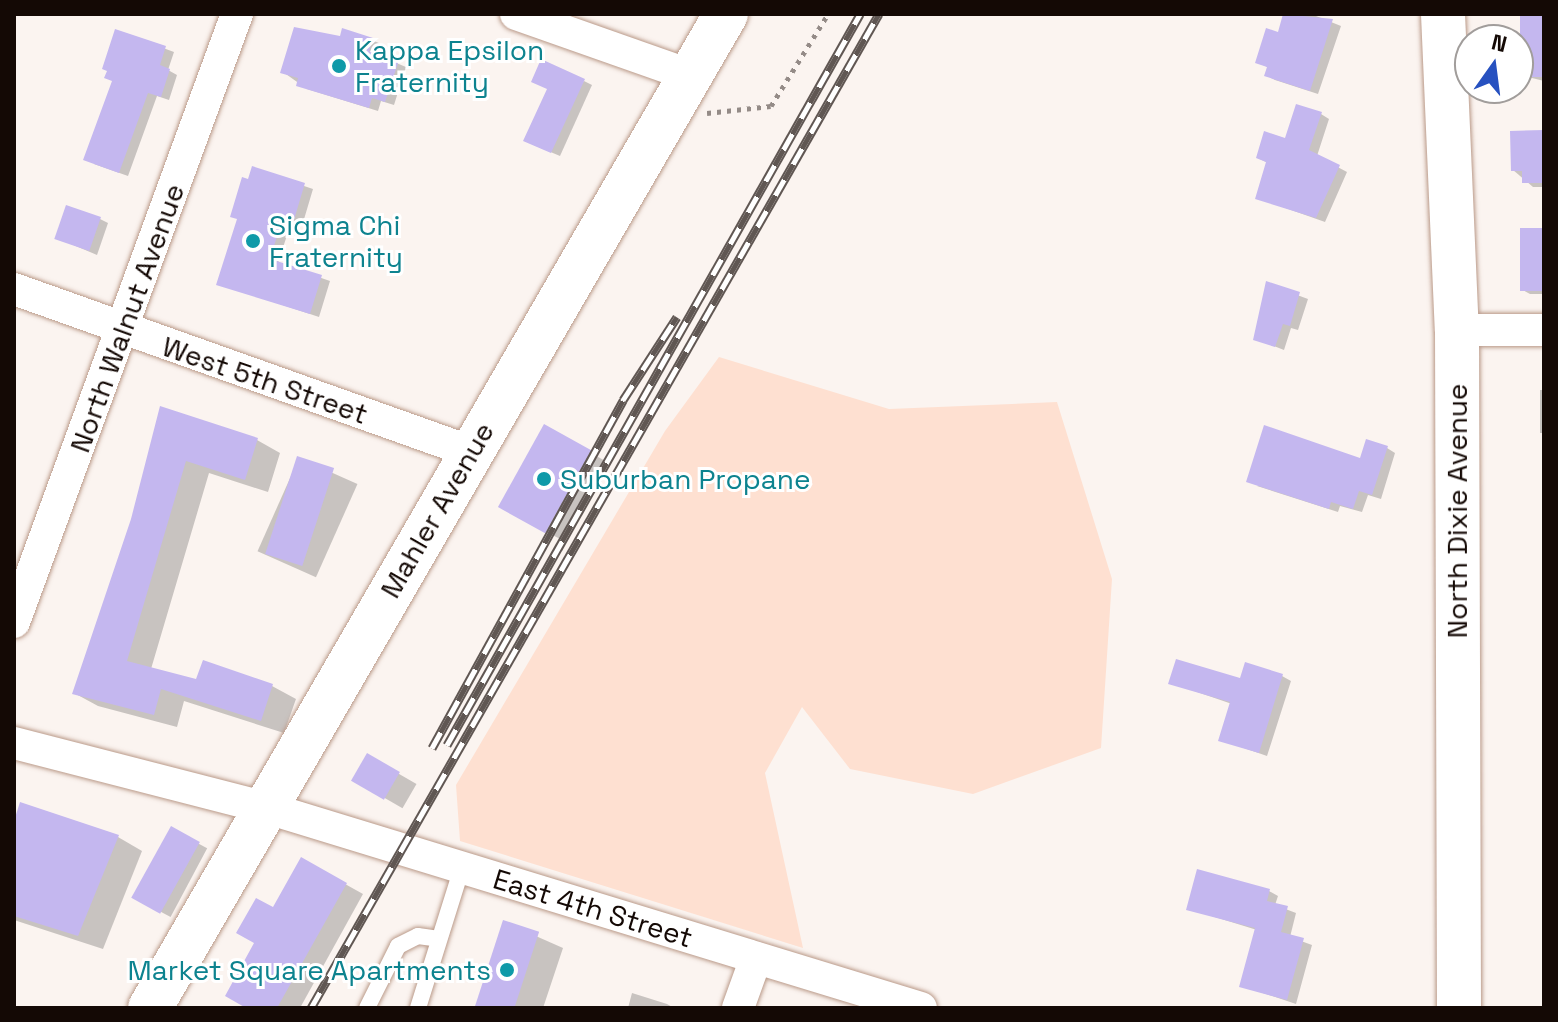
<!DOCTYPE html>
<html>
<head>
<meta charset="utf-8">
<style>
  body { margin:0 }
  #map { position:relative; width:1558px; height:1022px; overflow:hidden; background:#fbf4f0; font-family:"Space Grotesk",sans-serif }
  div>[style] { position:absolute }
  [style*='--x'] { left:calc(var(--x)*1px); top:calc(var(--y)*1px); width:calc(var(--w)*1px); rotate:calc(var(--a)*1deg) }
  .green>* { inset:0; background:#fee0d1 }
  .shadow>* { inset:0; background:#0003; transform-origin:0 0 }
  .building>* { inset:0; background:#c4b7ef; transform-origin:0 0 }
  .path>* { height:5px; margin-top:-2.5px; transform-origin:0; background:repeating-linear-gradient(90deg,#948b87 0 4px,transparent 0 10px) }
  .roads { filter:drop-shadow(0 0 2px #ba9a89) drop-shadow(0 0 2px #ba9a89) }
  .lane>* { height:16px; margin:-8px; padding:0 8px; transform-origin:8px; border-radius:8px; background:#fff }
  .street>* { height:32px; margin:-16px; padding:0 16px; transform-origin:16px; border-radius:16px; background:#fff }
  .secondary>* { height:44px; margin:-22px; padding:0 22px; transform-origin:22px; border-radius:22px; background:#fff }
  .rail>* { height:9px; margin-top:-4.5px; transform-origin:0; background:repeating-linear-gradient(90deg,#fff 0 18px,#605753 0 36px); box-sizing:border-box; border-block:2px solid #605753 }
  .dots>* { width:22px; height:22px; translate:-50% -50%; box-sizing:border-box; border:4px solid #fff; border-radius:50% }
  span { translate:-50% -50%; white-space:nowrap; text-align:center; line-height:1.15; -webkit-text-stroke:6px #fff; paint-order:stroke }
  .culture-label { font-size:28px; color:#0d838f }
  .left { translate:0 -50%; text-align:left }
  .right { translate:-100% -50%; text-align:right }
  .street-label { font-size:28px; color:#140905 }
  .frame { position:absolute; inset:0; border:16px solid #140905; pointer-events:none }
  .north { position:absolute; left:1454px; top:24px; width:80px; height:80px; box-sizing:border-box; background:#fff; border:2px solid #a19d9b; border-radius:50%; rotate:14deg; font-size:22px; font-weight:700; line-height:32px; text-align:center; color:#140905 }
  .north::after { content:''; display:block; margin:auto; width:28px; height:36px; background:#2751c0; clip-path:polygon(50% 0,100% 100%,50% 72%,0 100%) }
</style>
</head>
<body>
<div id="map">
  <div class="green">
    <i style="clip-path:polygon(719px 357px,889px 409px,1057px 402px,1112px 579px,1101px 748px,973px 794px,850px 769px,802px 707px,765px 773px,803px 948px,460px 841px,456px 785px,665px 431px)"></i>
  </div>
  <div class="shadow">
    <i style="clip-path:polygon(1285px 14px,1311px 14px,1341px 26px,1318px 94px,1275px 80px,1266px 75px,1269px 68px,1258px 62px,1279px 34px)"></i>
    <i style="clip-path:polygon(1522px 14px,1544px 14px,1544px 81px,1524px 76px)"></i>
    <i style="clip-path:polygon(117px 31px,174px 52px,168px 70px,177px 75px,169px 100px,157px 96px,128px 176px,94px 164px,114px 82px,109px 71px)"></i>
    <i style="clip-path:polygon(372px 40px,381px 44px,377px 55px,406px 67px,394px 105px,381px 101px,378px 111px,307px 89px,283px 72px)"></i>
    <i style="clip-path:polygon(584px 81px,592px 85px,560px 156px,534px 145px)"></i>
    <i style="clip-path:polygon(1321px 114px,1329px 119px,1317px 156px,1347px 172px,1325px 222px,1257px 198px,1268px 163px,1258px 158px)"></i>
    <i style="clip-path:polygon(1544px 132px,1544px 187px,1533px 187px,1513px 170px)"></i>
    <i style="clip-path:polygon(253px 169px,313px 189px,302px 226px,291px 223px,278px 263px,330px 281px,319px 317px,219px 284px)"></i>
    <i style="clip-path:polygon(100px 219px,108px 223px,97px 255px,57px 238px)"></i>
    <i style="clip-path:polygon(1544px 229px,1544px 294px,1530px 294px,1521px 289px)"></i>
    <i style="clip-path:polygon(1267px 284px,1308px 299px,1298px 330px,1291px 328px,1284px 350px,1256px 339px)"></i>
    <i style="left:1540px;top:390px;width:4px;height:43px"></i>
    <i style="clip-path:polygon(162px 409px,257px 440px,280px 453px,268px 492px,209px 473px,151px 669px,198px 682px,204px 663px,272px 686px,296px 699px,284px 733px,184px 701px,177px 727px,98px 706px,74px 693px,133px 520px)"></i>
    <i style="clip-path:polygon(545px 427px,607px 462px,562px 540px,518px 517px)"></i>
    <i style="clip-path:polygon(1387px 448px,1395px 453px,1381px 499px,1368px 495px,1362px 512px,1340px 506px,1338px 512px,1257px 486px,1362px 460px)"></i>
    <i style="left:299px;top:458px;width:64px;height:102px;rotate:24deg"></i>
    <i style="clip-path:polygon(1282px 676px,1291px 681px,1267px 756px,1221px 740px,1232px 704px,1171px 683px)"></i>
    <i style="left:368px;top:756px;width:56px;height:28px;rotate:30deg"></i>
    <i style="clip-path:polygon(14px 828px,118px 837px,142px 851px,103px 949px,14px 920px)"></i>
    <i style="left:171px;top:829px;width:41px;height:78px;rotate:28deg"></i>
    <i style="clip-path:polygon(302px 860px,363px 894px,300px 1008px,250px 1008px,257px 943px)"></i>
    <i style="clip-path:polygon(1269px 891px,1278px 896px,1275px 905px,1296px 913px,1290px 937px,1312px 945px,1296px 1004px,1242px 986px,1257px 930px,1189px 909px)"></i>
    <i style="clip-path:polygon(504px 922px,563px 948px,543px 1008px,476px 1008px)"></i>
    <i style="clip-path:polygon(632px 993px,667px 1004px,674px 1008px,628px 1008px)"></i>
  </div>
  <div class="building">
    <i style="clip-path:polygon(1283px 14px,1333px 19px,1310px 91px,1264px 76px,1267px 67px,1255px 63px,1266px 28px,1278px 32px)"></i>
    <i style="left:1520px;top:14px;width:24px;height:63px"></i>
    <i style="clip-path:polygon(294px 27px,340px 36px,342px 28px,373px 38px,369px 51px,399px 60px,385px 102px,372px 98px,369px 108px,296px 86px,298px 78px,280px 73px)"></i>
    <i style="clip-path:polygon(115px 29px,166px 46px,160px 65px,170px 69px,161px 97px,148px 93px,119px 173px,83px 160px,112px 81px,104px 78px,107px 71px,102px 69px)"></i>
    <i style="clip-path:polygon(541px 59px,585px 79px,551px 153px,523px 141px,547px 89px,531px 82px)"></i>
    <i style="clip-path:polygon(1296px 104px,1322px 112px,1309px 150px,1340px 165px,1316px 218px,1255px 199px,1266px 162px,1256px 158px,1264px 131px,1285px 138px)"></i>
    <i style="clip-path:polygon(1544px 130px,1544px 183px,1522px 183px,1522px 171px,1511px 171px,1510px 131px)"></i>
    <i style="clip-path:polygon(252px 166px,305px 183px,293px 223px,282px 220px,270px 259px,322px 275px,310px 314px,216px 285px,237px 219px,230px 217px,242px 177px,248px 179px)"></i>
    <i style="left:66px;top:205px;width:37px;height:36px;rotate:19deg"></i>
    <i style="left:1520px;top:228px;width:24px;height:63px"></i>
    <i style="clip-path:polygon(1266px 281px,1300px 292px,1290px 326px,1283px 324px,1275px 347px,1253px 340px)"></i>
    <i style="clip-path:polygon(160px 406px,258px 438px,245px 480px,186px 461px,127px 661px,196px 679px,203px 660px,273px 684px,261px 721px,161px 689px,154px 715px,72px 694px,131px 519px)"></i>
    <i style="left:544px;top:424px;width:54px;height:95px;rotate:29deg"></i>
    <i style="clip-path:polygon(1264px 425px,1360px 458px,1366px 439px,1388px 446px,1372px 495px,1359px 491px,1353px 509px,1331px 502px,1329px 509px,1246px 482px)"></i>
    <i style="left:297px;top:456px;width:39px;height:103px;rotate:18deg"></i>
    <i style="clip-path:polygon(1176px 659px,1240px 678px,1245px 662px,1283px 674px,1259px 753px,1218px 741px,1230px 702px,1168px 684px)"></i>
    <i style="left:367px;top:753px;width:38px;height:32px;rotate:30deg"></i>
    <i style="clip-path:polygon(20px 802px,119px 835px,78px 936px,14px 916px,14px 821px)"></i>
    <i style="left:171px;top:826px;width:33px;height:82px;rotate:29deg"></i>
    <i style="clip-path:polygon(301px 857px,347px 883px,277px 1008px,246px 1008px,225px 996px,254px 943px,236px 933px,256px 898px,273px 907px)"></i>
    <i style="clip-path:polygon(1197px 869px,1270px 889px,1267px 901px,1288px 906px,1281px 932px,1304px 938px,1287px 1000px,1239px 987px,1255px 928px,1186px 910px)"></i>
    <i style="left:503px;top:920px;width:38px;height:93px;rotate:18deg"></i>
  </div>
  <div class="path">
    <i style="--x:707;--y:113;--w:64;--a:-6.2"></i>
    <i style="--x:771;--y:106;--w:108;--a:-58.2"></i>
  </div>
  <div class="roads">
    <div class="lane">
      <i style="--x:367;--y:1008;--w:69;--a:-63.4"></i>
      <i style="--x:398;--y:946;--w:22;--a:-27"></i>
      <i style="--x:418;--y:936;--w:21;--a:8"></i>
      <i style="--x:418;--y:1008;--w:147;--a:-72.6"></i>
    </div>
    <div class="street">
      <i style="--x:516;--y:14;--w:187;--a:19.4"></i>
      <i style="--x:14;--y:289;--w:485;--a:19.6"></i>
      <i style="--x:1457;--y:330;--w:87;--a:0"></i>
      <i style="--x:14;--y:622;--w:648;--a:-69.86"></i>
      <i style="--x:14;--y:743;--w:258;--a:14.4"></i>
      <i style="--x:264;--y:807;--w:687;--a:17.01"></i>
      <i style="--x:738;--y:1008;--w:53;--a:-70.2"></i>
    </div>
    <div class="secondary">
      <i style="--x:1443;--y:14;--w:316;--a:87.5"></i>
      <i style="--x:1457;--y:330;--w:678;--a:89.83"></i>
      <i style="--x:150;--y:1008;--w:1149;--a:-59.91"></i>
    </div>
  </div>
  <div class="rail">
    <i style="--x:447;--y:745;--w:840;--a:-60.53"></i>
    <i style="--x:432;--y:748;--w:397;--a:-61.2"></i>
    <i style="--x:623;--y:400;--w:99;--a:-57"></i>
    <i style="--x:311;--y:1008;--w:1145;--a:-60.26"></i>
  </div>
  <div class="dots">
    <i style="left:339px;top:66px;background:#0f9aa8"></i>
    <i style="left:253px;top:241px;background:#0f9aa8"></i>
    <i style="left:544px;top:479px;background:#0f9aa8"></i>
    <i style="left:507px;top:970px;background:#0f9aa8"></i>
  </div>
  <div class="culture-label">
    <span class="left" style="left:355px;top:66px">Kappa Epsilon<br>Fraternity</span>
    <span class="left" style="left:269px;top:241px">Sigma Chi<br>Fraternity</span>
    <span class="left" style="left:560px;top:479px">Suburban Propane</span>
    <span class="right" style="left:491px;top:970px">Market Square Apartments</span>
  </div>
  <div class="street-label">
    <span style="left:127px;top:318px;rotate:-70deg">North Walnut Avenue</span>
    <span style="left:265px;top:380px;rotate:19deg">West 5th Street</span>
    <span style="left:437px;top:510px;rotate:-60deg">Mahler Avenue</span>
    <span style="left:1457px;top:511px;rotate:-90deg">North Dixie Avenue</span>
    <span style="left:593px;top:908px;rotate:17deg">East 4th Street</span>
  </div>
  <div class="frame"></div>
  <div class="north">N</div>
</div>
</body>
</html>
